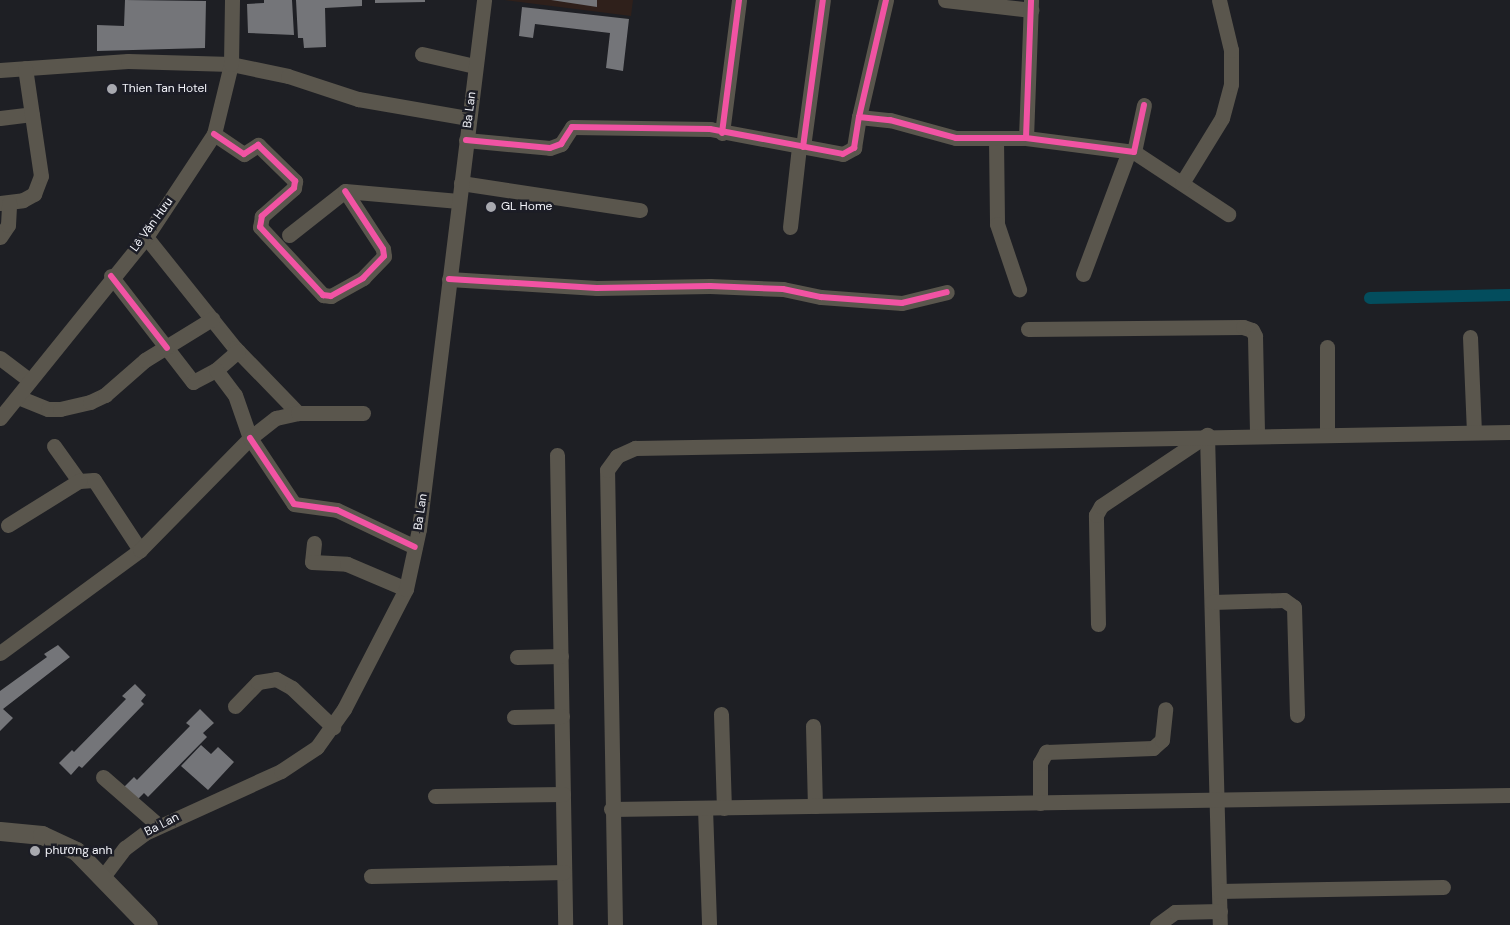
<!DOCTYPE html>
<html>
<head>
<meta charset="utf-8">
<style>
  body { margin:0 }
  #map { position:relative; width:1510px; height:925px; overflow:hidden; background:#1e1f24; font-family:"DM Sans",sans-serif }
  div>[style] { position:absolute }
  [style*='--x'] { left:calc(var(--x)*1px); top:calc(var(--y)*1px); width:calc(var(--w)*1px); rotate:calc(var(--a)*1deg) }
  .education>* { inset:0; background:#2f201b }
  .canal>* { height:12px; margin:-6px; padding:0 6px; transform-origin:6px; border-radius:6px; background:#034d5d }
  .building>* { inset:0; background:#747579 }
  .minor>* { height:15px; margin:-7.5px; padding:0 7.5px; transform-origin:7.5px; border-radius:7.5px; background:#5a564d }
  .major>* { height:19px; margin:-9.5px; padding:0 9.5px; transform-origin:9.5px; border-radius:9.5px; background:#5b574e }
  .cycleway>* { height:6px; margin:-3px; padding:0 3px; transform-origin:3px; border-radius:3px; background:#f153a3 }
  .dots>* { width:14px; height:14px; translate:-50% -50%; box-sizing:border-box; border:2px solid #1c1d26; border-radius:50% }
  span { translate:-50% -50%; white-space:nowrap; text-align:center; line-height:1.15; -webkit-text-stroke:5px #1c1d26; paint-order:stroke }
  .poi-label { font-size:12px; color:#f3f4fa }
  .left { translate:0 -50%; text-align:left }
  .street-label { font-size:12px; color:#f3f4fa }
</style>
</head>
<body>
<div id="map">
  <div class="education">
    <i style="clip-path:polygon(504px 0,633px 0,631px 16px)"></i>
  </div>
  <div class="canal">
    <i style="--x:1370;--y:298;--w:140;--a:-1.2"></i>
  </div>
  <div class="building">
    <i style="clip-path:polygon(125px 0,206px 1px,205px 48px,97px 51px,97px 25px,124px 26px)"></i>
    <i style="clip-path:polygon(264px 0,292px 0,294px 35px,248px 33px,247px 4px,264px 3px)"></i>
    <i style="clip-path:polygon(296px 0,362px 0,362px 6px,325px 8px,326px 47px,304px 48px,303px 38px,298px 38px)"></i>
    <i style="clip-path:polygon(375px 0,425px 0,425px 2px,375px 3px)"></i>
    <i style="clip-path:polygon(551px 0,597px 0,597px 7px)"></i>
    <i style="clip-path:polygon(522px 7px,629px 19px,623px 71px,606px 68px,610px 33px,535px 24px,533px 38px,519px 36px)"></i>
    <i style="clip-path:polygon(58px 645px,70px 657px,3px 709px,13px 718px,0 731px,0 691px,47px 657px,44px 654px)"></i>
    <i style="clip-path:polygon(135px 684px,146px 695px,141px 701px,144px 704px,82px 768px,79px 766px,71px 775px,59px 763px,72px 750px,74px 752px,126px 699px,122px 696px)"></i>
    <i style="clip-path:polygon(200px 709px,214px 723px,203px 733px,207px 737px,148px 797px,144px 793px,134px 803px,121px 790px,134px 777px,137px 780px,190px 726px,186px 723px)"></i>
    <i style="clip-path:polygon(201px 745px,211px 754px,218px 747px,234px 762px,208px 790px,181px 766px)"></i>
  </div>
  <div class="minor">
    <i style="--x:945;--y:0;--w:87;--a:6.6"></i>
    <i style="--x:422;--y:54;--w:54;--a:12.8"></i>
    <i style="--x:0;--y:70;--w:128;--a:-4"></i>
    <i style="--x:128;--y:61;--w:103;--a:1.7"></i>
    <i style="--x:231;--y:64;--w:58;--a:11.9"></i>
    <i style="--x:288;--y:76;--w:74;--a:18.2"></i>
    <i style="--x:358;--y:99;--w:112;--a:9.8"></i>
    <i style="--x:859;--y:117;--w:120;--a:-77"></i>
    <i style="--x:0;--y:118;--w:32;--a:-7"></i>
    <i style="--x:722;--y:133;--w:134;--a:-82.7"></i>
    <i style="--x:214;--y:134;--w:36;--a:34"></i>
    <i style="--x:244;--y:154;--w:17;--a:-33"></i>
    <i style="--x:258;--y:145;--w:52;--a:44.2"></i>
    <i style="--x:295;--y:181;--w:7;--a:98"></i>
    <i style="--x:294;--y:188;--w:43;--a:138.8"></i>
    <i style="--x:262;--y:216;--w:11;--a:100"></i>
    <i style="--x:260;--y:227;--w:93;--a:47.2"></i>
    <i style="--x:323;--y:295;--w:8;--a:7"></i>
    <i style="--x:331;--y:296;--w:37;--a:-29"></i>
    <i style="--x:363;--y:278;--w:30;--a:-46"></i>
    <i style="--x:384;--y:256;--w:7;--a:-98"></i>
    <i style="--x:383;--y:249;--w:69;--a:-123.2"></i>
    <i style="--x:1026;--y:138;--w:138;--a:-87.9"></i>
    <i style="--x:996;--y:139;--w:85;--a:89.3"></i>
    <i style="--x:997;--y:224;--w:69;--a:71.3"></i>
    <i style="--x:466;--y:140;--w:84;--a:5.4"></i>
    <i style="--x:550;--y:148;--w:12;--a:-20"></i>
    <i style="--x:561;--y:144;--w:20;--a:-57"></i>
    <i style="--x:572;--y:127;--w:138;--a:0.8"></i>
    <i style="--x:710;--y:129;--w:135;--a:10.6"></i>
    <i style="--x:843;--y:154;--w:13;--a:-29"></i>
    <i style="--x:854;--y:148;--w:31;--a:-81"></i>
    <i style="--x:859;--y:117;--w:31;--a:6"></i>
    <i style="--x:890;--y:120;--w:68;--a:15.3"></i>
    <i style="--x:956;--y:138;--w:70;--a:0"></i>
    <i style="--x:1026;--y:138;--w:109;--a:7.4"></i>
    <i style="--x:1134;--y:152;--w:48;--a:-78"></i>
    <i style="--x:803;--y:147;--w:148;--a:-82.3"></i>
    <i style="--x:1134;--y:152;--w:113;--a:33.4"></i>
    <i style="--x:461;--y:183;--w:181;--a:8.6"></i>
    <i style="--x:1182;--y:183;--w:76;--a:-58.4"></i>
    <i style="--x:1222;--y:118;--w:35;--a:-75"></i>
    <i style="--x:1231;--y:84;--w:34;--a:-90"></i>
    <i style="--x:1231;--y:50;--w:51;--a:-103.5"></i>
    <i style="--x:0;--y:203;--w:23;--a:-7"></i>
    <i style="--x:23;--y:200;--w:13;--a:-29"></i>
    <i style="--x:34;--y:194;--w:19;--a:-69"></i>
    <i style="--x:41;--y:176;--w:109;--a:-98.4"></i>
    <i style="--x:790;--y:227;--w:81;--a:-83.6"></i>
    <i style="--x:289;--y:235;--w:71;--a:-38.2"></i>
    <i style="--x:345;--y:191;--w:114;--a:5"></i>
    <i style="--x:0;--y:237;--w:14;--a:-56"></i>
    <i style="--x:8;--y:225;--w:22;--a:-87"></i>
    <i style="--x:146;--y:237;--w:142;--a:51.3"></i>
    <i style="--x:235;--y:348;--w:91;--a:45.9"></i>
    <i style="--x:1083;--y:274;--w:131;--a:-69.5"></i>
    <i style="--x:111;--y:276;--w:134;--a:52.3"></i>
    <i style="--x:193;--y:382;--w:26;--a:-28"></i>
    <i style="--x:216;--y:370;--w:29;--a:-41"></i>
    <i style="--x:449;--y:279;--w:148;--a:3.5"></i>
    <i style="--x:597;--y:288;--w:113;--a:-1"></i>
    <i style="--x:710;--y:286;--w:73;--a:2.4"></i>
    <i style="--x:783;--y:289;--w:39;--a:12"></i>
    <i style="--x:821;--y:297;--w:81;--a:4.2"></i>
    <i style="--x:902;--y:303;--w:46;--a:-13.7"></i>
    <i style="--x:1028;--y:329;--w:215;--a:-0.5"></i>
    <i style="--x:1243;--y:327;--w:9;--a:18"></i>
    <i style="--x:1252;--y:330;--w:7;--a:63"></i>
    <i style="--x:1255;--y:336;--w:99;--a:88.8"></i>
    <i style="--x:1470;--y:337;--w:95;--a:87.6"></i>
    <i style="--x:1327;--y:347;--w:87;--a:90"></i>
    <i style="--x:0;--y:358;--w:36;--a:37"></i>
    <i style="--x:216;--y:370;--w:31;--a:53"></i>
    <i style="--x:235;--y:395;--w:46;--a:70.8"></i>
    <i style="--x:250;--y:438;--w:79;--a:56.3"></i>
    <i style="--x:294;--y:504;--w:43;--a:7.9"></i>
    <i style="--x:337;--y:510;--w:86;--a:25.4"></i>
    <i style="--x:18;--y:397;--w:32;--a:22"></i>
    <i style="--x:48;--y:409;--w:12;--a:0"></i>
    <i style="--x:60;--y:409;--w:31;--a:-13"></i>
    <i style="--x:90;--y:402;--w:17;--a:-25"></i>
    <i style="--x:105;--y:395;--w:53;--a:-41.2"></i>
    <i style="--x:145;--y:360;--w:79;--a:-31.5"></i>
    <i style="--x:0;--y:418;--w:233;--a:-51.1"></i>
    <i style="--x:146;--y:237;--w:123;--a:-56.6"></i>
    <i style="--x:214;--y:134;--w:72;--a:-76.3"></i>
    <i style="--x:231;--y:64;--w:64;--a:-89.1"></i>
    <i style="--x:1207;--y:435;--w:490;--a:88.5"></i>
    <i style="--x:54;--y:446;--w:43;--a:54.5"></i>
    <i style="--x:79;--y:481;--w:15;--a:-4"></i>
    <i style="--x:94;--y:480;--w:84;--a:56.7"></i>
    <i style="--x:557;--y:455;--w:470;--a:89"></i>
    <i style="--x:8;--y:525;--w:84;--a:-31.8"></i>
    <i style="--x:314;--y:543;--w:19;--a:96"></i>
    <i style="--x:312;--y:562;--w:35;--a:3"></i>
    <i style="--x:347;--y:564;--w:64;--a:23"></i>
    <i style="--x:1212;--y:602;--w:72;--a:-1.6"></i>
    <i style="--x:1284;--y:600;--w:12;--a:35"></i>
    <i style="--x:1294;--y:607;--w:108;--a:88.4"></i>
    <i style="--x:1098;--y:624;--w:109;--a:-91.1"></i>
    <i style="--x:1096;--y:515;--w:10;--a:-61"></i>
    <i style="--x:1101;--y:506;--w:128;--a:-33.8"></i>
    <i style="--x:0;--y:653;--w:174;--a:-36.3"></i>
    <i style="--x:140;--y:550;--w:157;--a:-45.5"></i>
    <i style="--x:250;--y:438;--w:33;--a:-38"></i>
    <i style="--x:276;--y:418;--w:23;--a:-13"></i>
    <i style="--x:298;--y:413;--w:65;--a:0"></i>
    <i style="--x:517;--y:657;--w:44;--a:-1.3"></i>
    <i style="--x:235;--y:706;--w:33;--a:-46"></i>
    <i style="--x:258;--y:682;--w:18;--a:-9"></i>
    <i style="--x:276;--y:679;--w:18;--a:29"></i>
    <i style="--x:292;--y:688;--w:57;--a:43.6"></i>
    <i style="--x:721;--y:714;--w:94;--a:88.2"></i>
    <i style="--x:514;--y:717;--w:48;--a:-1.2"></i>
    <i style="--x:813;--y:726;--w:80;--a:88.6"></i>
    <i style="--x:103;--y:777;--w:73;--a:41.1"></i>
    <i style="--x:435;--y:796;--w:128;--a:-0.9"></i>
    <i style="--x:1040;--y:803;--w:40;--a:-90"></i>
    <i style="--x:1040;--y:763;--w:13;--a:-61"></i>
    <i style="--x:1046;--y:752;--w:107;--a:-2.1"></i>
    <i style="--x:1153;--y:748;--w:12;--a:-42"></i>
    <i style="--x:1162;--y:740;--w:31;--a:-84"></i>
    <i style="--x:705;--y:808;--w:117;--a:88"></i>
    <i style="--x:611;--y:809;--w:899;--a:-0.89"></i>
    <i style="--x:371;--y:876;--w:193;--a:-1.2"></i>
    <i style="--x:102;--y:878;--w:38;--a:-53"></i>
    <i style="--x:125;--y:848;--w:25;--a:-37"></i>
    <i style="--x:145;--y:833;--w:149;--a:-24.5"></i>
    <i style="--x:281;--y:771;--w:43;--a:-33.7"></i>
    <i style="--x:317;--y:747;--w:47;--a:-54.6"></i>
    <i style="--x:344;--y:709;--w:135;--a:-62.7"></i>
    <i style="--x:406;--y:589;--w:61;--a:-77.8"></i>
    <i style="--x:419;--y:529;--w:533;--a:-82.99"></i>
    <i style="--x:1219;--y:891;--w:224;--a:-1"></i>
    <i style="--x:615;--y:925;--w:455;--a:-91"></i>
    <i style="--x:607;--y:470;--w:17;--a:-54"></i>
    <i style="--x:617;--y:456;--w:20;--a:-24"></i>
    <i style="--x:635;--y:448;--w:875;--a:-1.05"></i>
    <i style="--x:1157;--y:925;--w:22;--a:-36"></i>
    <i style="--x:1175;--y:912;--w:45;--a:-1.3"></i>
  </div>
  <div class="major">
    <i style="--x:0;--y:831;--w:42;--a:5.4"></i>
    <i style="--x:42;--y:835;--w:38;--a:25"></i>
    <i style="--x:76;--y:851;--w:103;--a:45.8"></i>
  </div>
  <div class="cycleway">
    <i style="--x:859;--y:117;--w:120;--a:-77"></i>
    <i style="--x:722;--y:133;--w:134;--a:-82.7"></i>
    <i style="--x:214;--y:134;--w:36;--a:34"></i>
    <i style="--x:244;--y:154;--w:17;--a:-33"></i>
    <i style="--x:258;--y:145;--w:52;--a:44.2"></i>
    <i style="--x:295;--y:181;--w:7;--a:98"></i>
    <i style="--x:294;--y:188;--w:43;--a:138.8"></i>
    <i style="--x:262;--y:216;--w:11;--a:100"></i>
    <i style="--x:260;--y:227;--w:93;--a:47.2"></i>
    <i style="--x:323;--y:295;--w:8;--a:7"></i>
    <i style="--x:331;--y:296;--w:37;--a:-29"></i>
    <i style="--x:363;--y:278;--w:30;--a:-46"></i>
    <i style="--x:384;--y:256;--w:7;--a:-98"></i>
    <i style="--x:383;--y:249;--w:69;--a:-123.2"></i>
    <i style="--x:1026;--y:138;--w:138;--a:-87.9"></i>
    <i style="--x:466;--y:140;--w:84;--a:5.4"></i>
    <i style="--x:550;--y:148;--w:12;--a:-20"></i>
    <i style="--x:561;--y:144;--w:20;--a:-57"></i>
    <i style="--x:572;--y:127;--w:138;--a:0.8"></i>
    <i style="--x:710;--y:129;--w:135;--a:10.6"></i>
    <i style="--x:843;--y:154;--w:13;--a:-29"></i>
    <i style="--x:854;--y:148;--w:31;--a:-81"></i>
    <i style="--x:859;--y:117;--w:31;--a:6"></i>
    <i style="--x:890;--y:120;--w:68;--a:15.3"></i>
    <i style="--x:956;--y:138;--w:70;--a:0"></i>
    <i style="--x:1026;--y:138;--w:109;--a:7.4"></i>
    <i style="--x:1134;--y:152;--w:48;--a:-78"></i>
    <i style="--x:803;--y:147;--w:148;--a:-82.3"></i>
    <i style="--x:111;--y:276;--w:91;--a:52.1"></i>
    <i style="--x:449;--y:279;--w:148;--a:3.5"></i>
    <i style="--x:597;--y:288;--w:113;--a:-1"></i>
    <i style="--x:710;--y:286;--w:73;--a:2.4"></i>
    <i style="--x:783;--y:289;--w:39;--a:12"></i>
    <i style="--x:821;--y:297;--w:81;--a:4.2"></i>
    <i style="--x:902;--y:303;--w:46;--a:-13.7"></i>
    <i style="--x:250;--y:438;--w:79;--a:56.3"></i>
    <i style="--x:294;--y:504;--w:43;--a:7.9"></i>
    <i style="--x:337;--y:510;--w:86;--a:25.4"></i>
  </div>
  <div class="dots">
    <i style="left:112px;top:89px;background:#a8a9af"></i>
    <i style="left:491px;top:207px;background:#a8a9af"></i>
    <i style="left:35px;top:851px;background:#a8a9af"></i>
  </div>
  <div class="poi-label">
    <span class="left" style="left:122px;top:89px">Thien Tan Hotel</span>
    <span class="left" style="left:501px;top:207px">GL Home</span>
    <span class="left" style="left:45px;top:851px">phương anh</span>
  </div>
  <div class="street-label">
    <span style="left:470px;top:110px;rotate:-83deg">Ba Lan</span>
    <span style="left:152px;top:225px;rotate:-54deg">Lê Văn Hưu</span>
    <span style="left:421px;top:512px;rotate:-82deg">Ba Lan</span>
    <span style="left:162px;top:825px;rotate:-27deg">Ba Lan</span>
  </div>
</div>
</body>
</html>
